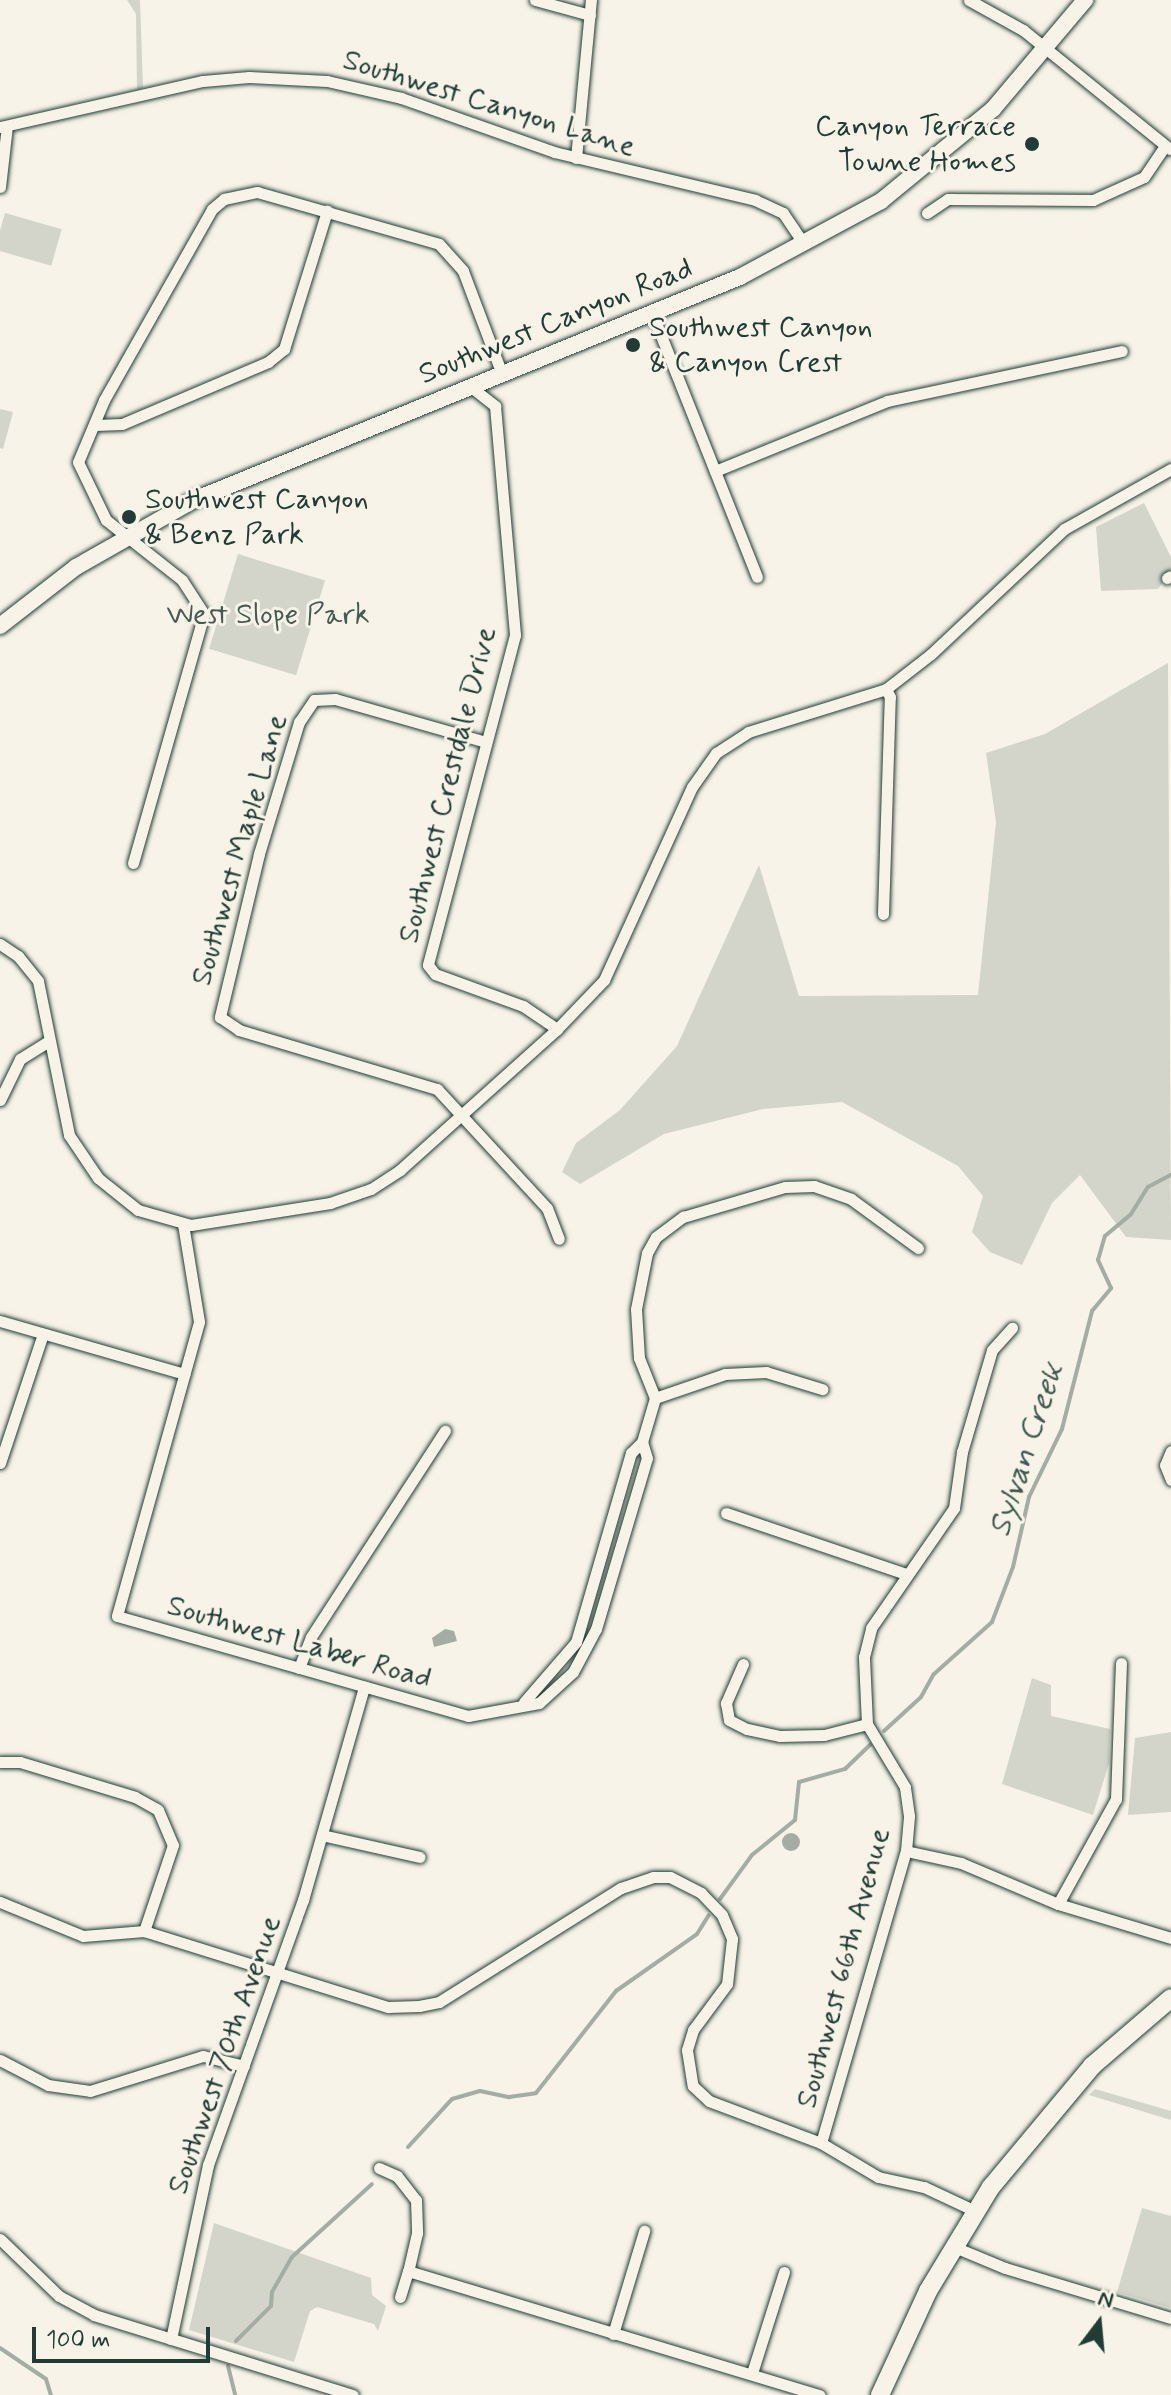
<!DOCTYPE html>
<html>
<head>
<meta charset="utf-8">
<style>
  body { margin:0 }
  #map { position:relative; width:1171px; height:2395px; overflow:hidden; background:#f7f3e8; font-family:Mynerve,sans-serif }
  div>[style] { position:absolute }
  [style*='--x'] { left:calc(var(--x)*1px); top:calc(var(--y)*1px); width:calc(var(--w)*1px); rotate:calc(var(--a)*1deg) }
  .green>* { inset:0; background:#d3d5ca; transform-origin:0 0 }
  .water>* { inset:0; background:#a4ada3 }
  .round { border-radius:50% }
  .stream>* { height:4px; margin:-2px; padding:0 2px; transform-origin:2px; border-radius:2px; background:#a4ada3 }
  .roads { filter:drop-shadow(0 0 2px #1f3d34) drop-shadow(0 0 2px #1f3d34) }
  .minor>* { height:11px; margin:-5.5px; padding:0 5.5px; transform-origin:5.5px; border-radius:5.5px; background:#f7f3e8 }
  .secondary>* { height:16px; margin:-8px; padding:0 8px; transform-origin:8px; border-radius:8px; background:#f7f3e8 }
  .primary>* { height:18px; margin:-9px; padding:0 9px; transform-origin:9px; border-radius:9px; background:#f7f3e8 }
  .dots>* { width:22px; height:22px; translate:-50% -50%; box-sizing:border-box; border:4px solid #f7f3e8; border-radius:50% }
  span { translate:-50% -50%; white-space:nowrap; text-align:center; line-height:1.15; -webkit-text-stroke:6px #f7f3e8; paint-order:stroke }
  .street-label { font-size:30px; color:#1f3d34 }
  .poi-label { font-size:30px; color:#1f3d34 }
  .right { translate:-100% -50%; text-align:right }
  .left { translate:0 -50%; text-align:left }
  .park-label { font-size:30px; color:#435b52 }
  .water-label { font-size:32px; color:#405950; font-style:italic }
  .north { position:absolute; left:1059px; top:2283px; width:80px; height:80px; -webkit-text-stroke:6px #f7f3e8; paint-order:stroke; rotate:16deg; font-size:22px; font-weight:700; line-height:32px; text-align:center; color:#1f3d34 }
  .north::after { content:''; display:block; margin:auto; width:28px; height:36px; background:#1f3d34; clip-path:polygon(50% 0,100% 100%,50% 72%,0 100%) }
  .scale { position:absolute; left:32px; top:2327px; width:178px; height:36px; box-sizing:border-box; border:4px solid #1f3d34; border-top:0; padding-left:10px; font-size:24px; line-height:28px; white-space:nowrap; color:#1f3d34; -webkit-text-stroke:6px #f7f3e8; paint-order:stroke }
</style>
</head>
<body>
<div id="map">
  <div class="green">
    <i style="clip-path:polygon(127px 0,140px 0,143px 88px,137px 90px,136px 14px)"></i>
    <i style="left:5px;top:213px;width:59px;height:38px;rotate:16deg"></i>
    <i style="clip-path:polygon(0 409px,13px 412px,3px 449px,0 448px)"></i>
    <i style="clip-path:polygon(1144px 503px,1171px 557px,1171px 570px,1158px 589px,1101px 591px,1096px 527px)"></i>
    <i style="left:238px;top:554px;width:91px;height:99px;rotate:17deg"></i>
    <i style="clip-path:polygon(1168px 663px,1171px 1240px,1126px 1237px,1080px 1175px,1052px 1203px,1022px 1265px,990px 1252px,972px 1232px,983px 1196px,958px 1166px,842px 1102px,763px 1109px,664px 1134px,580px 1184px,562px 1172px,576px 1143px,620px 1110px,677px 1046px,759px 865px,799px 996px,978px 995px,996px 822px,986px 753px,1045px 734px)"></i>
    <i style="clip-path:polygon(1032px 1678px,1051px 1685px,1051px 1716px,1110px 1729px,1109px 1763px,1093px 1815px,1002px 1784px)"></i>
    <i style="clip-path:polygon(1171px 1732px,1171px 1812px,1128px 1815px,1135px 1738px)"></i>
    <i style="clip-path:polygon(1095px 2089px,1171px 2111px,1171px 2120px,1089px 2095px)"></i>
    <i style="clip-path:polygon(1142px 2208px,1171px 2216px,1171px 2308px,1117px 2292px)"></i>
    <i style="clip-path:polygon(214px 2223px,371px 2278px,372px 2295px,386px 2306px,378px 2331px,374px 2324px,317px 2307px,310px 2311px,294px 2362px,189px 2330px)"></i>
  </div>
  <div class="water">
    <i style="clip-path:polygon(445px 1629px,454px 1631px,457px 1641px,434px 1647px,432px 1638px)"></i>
    <i class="round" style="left:782px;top:1833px;width:18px;height:18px"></i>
  </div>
  <div class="stream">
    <i style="--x:884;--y:1731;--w:50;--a:-42.6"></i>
    <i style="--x:921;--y:1697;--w:26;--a:-61"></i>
    <i style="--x:934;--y:1674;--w:78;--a:-41.9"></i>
    <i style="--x:992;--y:1622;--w:59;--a:-69.1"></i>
    <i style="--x:1013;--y:1567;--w:72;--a:-77.1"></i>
    <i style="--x:1029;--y:1497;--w:76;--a:-64.1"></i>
    <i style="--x:1062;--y:1429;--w:122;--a:-75.7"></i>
    <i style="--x:1092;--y:1311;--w:30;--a:-50"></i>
    <i style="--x:1111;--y:1288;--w:31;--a:-115"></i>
    <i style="--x:1098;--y:1260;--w:25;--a:-74"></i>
    <i style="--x:1105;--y:1236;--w:34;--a:-40"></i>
    <i style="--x:1131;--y:1214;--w:32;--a:-58"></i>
    <i style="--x:1148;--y:1187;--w:26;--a:-28"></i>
    <i style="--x:720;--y:1899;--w:54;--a:-54"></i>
    <i style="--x:752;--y:1855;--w:55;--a:-39.1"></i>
    <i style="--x:795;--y:1820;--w:38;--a:-84"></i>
    <i style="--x:799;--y:1782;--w:48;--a:-15.8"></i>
    <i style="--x:845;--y:1769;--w:35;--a:-44"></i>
    <i style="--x:408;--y:2147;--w:65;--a:-47.5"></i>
    <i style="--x:452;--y:2099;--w:29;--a:-16"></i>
    <i style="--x:480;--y:2091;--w:30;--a:12"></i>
    <i style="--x:509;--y:2097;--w:27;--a:-8"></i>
    <i style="--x:536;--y:2093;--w:130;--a:-51.9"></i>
    <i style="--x:616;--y:1991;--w:99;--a:-35.1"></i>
    <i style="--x:697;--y:1934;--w:22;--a:-58"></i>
    <i style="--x:236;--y:2341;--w:49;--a:-45"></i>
    <i style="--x:271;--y:2306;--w:14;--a:-86"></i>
    <i style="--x:272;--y:2292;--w:40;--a:-60.3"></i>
    <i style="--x:292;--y:2257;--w:108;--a:-42.4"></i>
    <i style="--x:0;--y:2348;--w:55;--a:34"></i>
    <i style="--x:46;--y:2379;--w:17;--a:73"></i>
    <i style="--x:228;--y:2366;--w:30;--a:76"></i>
  </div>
  <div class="roads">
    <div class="minor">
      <i style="--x:535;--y:0;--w:57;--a:15.3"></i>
      <i style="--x:969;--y:0;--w:62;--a:29.1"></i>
      <i style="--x:1023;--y:30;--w:189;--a:39"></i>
      <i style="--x:0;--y:127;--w:208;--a:-12.8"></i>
      <i style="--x:203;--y:81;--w:46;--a:-5"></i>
      <i style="--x:249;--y:77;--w:78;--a:2.9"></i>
      <i style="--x:327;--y:81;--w:76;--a:12.9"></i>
      <i style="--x:401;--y:98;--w:162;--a:19.4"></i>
      <i style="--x:554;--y:152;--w:207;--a:13.4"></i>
      <i style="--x:755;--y:200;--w:31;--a:25"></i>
      <i style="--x:783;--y:213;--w:37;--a:56"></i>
      <i style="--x:576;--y:158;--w:159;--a:-84.6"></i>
      <i style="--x:0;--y:187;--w:61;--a:-83.5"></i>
      <i style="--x:927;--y:213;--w:25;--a:-34"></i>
      <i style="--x:948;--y:199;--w:145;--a:0.4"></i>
      <i style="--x:1093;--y:200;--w:56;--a:-24.3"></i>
      <i style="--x:1144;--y:177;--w:37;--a:-56"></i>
      <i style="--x:652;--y:313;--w:284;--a:68.3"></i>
      <i style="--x:471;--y:387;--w:31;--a:38"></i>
      <i style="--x:495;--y:406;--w:230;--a:85"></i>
      <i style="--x:515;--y:635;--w:341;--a:104.8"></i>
      <i style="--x:428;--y:965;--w:11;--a:52"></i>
      <i style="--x:435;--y:974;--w:94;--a:20"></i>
      <i style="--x:523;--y:1006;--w:41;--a:34.1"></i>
      <i style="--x:95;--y:425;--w:27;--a:-2"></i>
      <i style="--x:122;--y:424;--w:159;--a:-23"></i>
      <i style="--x:268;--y:362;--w:21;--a:-39"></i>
      <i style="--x:284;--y:349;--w:145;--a:-72.7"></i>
      <i style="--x:715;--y:471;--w:186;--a:-22.1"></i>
      <i style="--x:887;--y:401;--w:240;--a:-12"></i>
      <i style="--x:1167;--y:578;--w:4;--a:-27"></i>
      <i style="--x:486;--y:742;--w:157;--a:-164.1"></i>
      <i style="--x:335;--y:699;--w:21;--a:177"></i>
      <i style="--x:314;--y:700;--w:27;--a:124"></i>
      <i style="--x:299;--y:722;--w:138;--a:106.9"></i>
      <i style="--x:259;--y:854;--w:168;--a:103.5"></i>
      <i style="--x:220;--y:1017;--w:23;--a:34"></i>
      <i style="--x:239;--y:1030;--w:207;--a:16.6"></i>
      <i style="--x:437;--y:1089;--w:162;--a:47.3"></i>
      <i style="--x:547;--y:1208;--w:33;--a:69"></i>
      <i style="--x:133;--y:863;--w:259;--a:-74.1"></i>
      <i style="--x:204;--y:614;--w:40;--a:-122.9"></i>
      <i style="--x:182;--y:580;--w:97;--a:-141.7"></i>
      <i style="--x:106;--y:520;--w:64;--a:-115.8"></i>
      <i style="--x:78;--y:462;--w:67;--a:-67.2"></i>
      <i style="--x:104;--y:400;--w:219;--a:-60.5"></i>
      <i style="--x:212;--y:209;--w:16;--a:-40"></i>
      <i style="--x:224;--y:199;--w:34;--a:-12"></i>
      <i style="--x:257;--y:192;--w:189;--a:15.9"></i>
      <i style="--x:439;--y:244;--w:36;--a:48"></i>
      <i style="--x:463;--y:271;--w:110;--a:69.3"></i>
      <i style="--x:883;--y:914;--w:217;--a:-88.2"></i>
      <i style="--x:890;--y:697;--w:9;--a:-117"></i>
      <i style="--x:0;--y:944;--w:22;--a:34"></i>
      <i style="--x:18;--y:956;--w:32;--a:51"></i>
      <i style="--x:38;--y:981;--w:157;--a:78.6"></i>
      <i style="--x:69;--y:1135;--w:52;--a:56"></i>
      <i style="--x:98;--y:1178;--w:51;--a:38.7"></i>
      <i style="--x:138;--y:1210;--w:55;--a:15.8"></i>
      <i style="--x:191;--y:1225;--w:141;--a:-9"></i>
      <i style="--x:330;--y:1203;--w:43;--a:-18.9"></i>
      <i style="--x:371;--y:1189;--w:35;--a:-33"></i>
      <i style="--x:400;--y:1170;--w:211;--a:-41.9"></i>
      <i style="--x:557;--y:1029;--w:68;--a:-46.2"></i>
      <i style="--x:604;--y:980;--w:212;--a:-65.5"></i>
      <i style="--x:692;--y:787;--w:42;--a:-54.8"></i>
      <i style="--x:716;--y:753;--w:38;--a:-33"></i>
      <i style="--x:748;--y:732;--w:145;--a:-17.3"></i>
      <i style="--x:886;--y:689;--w:57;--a:-37.9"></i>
      <i style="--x:931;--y:654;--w:183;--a:-43.2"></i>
      <i style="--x:1064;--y:529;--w:123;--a:-29.3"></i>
      <i style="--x:0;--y:1100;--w:46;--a:-64"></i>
      <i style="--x:20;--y:1059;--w:34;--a:-32"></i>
      <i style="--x:183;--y:1224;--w:99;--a:80.7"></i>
      <i style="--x:199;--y:1322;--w:305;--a:105.6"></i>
      <i style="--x:117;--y:1616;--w:365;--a:15.9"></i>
      <i style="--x:468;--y:1716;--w:72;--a:-10.4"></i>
      <i style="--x:539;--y:1703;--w:46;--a:-42.4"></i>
      <i style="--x:573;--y:1672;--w:49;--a:-61.9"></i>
      <i style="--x:596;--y:1629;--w:178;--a:-73.4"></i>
      <i style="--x:647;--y:1458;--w:17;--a:-107"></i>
      <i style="--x:0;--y:1321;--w:192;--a:16"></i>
      <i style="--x:655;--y:1398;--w:74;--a:-18.9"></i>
      <i style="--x:725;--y:1374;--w:41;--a:-2.8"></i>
      <i style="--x:766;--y:1372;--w:59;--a:16.9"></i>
      <i style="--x:1171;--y:1451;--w:15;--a:113"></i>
      <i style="--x:1165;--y:1465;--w:16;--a:68"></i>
      <i style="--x:0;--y:1463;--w:136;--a:-71.6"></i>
      <i style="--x:726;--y:1513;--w:190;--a:18.7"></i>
      <i style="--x:743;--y:1664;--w:43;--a:113.6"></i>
      <i style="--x:726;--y:1703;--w:17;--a:80"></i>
      <i style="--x:729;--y:1720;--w:20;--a:27"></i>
      <i style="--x:747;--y:1729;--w:34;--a:12"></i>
      <i style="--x:780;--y:1736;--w:44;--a:-1.3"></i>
      <i style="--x:824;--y:1735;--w:44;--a:-14.3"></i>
      <i style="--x:299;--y:1668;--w:33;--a:-69"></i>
      <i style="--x:311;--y:1637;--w:246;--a:-57"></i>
      <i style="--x:524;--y:1702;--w:79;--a:-49.1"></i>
      <i style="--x:576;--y:1642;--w:197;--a:-73.8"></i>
      <i style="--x:631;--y:1453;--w:16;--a:-45"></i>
      <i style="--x:642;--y:1442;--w:46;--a:-73.5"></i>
      <i style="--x:655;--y:1398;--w:43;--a:-111.8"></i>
      <i style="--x:639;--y:1358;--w:49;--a:-93.5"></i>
      <i style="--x:636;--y:1309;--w:57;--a:-78.9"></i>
      <i style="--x:647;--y:1253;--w:18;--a:-61"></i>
      <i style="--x:656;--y:1237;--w:34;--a:-37"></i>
      <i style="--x:683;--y:1217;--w:106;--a:-16.4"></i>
      <i style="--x:785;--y:1187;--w:29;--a:-2"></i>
      <i style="--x:814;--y:1186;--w:39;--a:19"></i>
      <i style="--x:851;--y:1199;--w:83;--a:36.2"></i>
      <i style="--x:0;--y:1762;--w:20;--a:0"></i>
      <i style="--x:20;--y:1762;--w:120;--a:16.9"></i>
      <i style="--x:135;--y:1797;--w:26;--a:29"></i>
      <i style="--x:158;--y:1810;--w:38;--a:67"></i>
      <i style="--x:173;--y:1845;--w:91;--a:108.6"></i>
      <i style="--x:144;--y:1931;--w:61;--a:175.3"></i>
      <i style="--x:83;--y:1936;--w:90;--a:-157.7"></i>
      <i style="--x:322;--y:1835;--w:100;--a:12.7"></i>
      <i style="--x:906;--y:1851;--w:56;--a:12.3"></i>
      <i style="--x:961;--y:1863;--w:105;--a:22.9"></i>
      <i style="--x:1058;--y:1904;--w:118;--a:16.7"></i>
      <i style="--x:1058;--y:1904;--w:120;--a:-61.1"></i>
      <i style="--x:1116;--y:1799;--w:136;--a:-87.9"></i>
      <i style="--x:144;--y:1931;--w:256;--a:17.3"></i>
      <i style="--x:388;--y:2007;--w:31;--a:-2"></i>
      <i style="--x:419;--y:2006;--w:20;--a:-11"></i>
      <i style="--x:439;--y:2002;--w:215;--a:-32.1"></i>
      <i style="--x:621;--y:1888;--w:34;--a:-19"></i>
      <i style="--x:653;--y:1877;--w:17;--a:0"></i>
      <i style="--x:670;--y:1877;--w:35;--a:27"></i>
      <i style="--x:701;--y:1893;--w:30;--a:46"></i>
      <i style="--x:722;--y:1915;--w:26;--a:67"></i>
      <i style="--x:732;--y:1939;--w:45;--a:96.3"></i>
      <i style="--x:727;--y:1984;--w:57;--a:126.5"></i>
      <i style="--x:693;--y:2030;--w:21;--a:107"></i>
      <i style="--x:687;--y:2050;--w:36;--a:81"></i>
      <i style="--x:693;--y:2086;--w:22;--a:43"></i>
      <i style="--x:709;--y:2101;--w:120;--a:20.6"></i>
      <i style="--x:821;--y:2143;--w:66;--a:30.8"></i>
      <i style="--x:878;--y:2177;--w:47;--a:12.3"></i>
      <i style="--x:924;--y:2187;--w:56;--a:25.2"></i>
      <i style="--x:0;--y:2060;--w:54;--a:27.5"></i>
      <i style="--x:48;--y:2085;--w:42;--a:8.1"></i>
      <i style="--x:90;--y:2091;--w:118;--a:-17.2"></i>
      <i style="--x:203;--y:2056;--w:42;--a:13.7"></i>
      <i style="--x:821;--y:2143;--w:304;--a:-73.8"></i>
      <i style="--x:906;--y:1851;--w:35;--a:-85"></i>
      <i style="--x:909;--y:1816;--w:29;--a:-98"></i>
      <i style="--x:905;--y:1787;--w:74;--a:-121.1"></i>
      <i style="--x:867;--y:1724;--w:67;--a:-92.6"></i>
      <i style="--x:864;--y:1657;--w:30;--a:-76"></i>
      <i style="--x:871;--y:1628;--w:146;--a:-55.3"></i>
      <i style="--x:954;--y:1508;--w:57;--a:-81.9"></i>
      <i style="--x:962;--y:1452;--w:106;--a:-73.6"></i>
      <i style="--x:992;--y:1350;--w:30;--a:-48"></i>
      <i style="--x:379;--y:2168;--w:20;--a:24"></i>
      <i style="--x:397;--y:2176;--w:31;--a:52"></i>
      <i style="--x:416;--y:2200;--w:33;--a:88"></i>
      <i style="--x:417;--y:2233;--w:39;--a:103"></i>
      <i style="--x:408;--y:2271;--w:430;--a:16.8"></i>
      <i style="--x:0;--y:2239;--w:82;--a:44"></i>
      <i style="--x:59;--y:2296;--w:40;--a:28"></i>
      <i style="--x:94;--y:2315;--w:271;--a:17.2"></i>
      <i style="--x:952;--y:2246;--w:57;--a:22.5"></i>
      <i style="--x:1005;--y:2268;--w:173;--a:16.8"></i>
      <i style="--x:400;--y:2297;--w:27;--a:-73"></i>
      <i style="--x:613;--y:2334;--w:108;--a:-73.2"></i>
      <i style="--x:171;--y:2339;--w:178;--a:-78"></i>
      <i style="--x:208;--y:2165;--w:282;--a:-70.3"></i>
      <i style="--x:303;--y:1900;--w:222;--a:-74"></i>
      <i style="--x:752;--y:2373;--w:106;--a:-72.4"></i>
    </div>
    <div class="secondary">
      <i style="--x:0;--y:626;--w:96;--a:-37.8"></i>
      <i style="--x:76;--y:567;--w:136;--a:-29.6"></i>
      <i style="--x:194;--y:500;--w:590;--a:-22.22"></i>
      <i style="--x:740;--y:277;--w:160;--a:-28.3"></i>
      <i style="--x:881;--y:201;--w:145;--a:-39.4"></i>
      <i style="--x:993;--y:109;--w:143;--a:-49.8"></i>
    </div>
    <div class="primary">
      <i style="--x:880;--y:2395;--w:115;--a:-65.2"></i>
      <i style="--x:928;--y:2291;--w:122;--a:-58.8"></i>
      <i style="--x:991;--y:2187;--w:158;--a:-50.1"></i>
      <i style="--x:1092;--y:2066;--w:104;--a:-40.7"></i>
    </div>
  </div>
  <div class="dots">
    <i style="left:1032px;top:144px;background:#1f3d34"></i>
    <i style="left:633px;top:345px;background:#1f3d34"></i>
    <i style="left:129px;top:517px;background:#1f3d34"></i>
  </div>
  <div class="street-label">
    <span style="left:489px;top:104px;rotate:17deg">Southwest Canyon Lane</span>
    <span style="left:556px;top:322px;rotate:-22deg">Southwest Canyon Road</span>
    <span style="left:448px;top:785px;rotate:-76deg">Southwest Crestdale Drive</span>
    <span style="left:240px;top:850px;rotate:-74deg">Southwest Maple Lane</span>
    <span style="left:299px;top:1643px;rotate:16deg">Southwest Laber Road</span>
    <span style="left:844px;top:1968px;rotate:-75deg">Southwest 66th Avenue</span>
    <span style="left:225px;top:2055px;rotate:-71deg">Southwest 70th Avenue</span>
  </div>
  <div class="poi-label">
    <span class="right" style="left:1016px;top:144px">Canyon Terrace<br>Towne Homes</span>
    <span class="left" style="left:649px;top:345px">Southwest Canyon<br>&amp; Canyon Crest</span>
    <span class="left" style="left:145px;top:517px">Southwest Canyon<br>&amp; Benz Park</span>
  </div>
  <div class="park-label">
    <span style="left:268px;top:615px">West Slope Park</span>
  </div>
  <div class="water-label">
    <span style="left:1027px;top:1450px;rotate:-72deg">Sylvan Creek</span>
  </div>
  <div class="north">N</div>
  <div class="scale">100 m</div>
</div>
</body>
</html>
